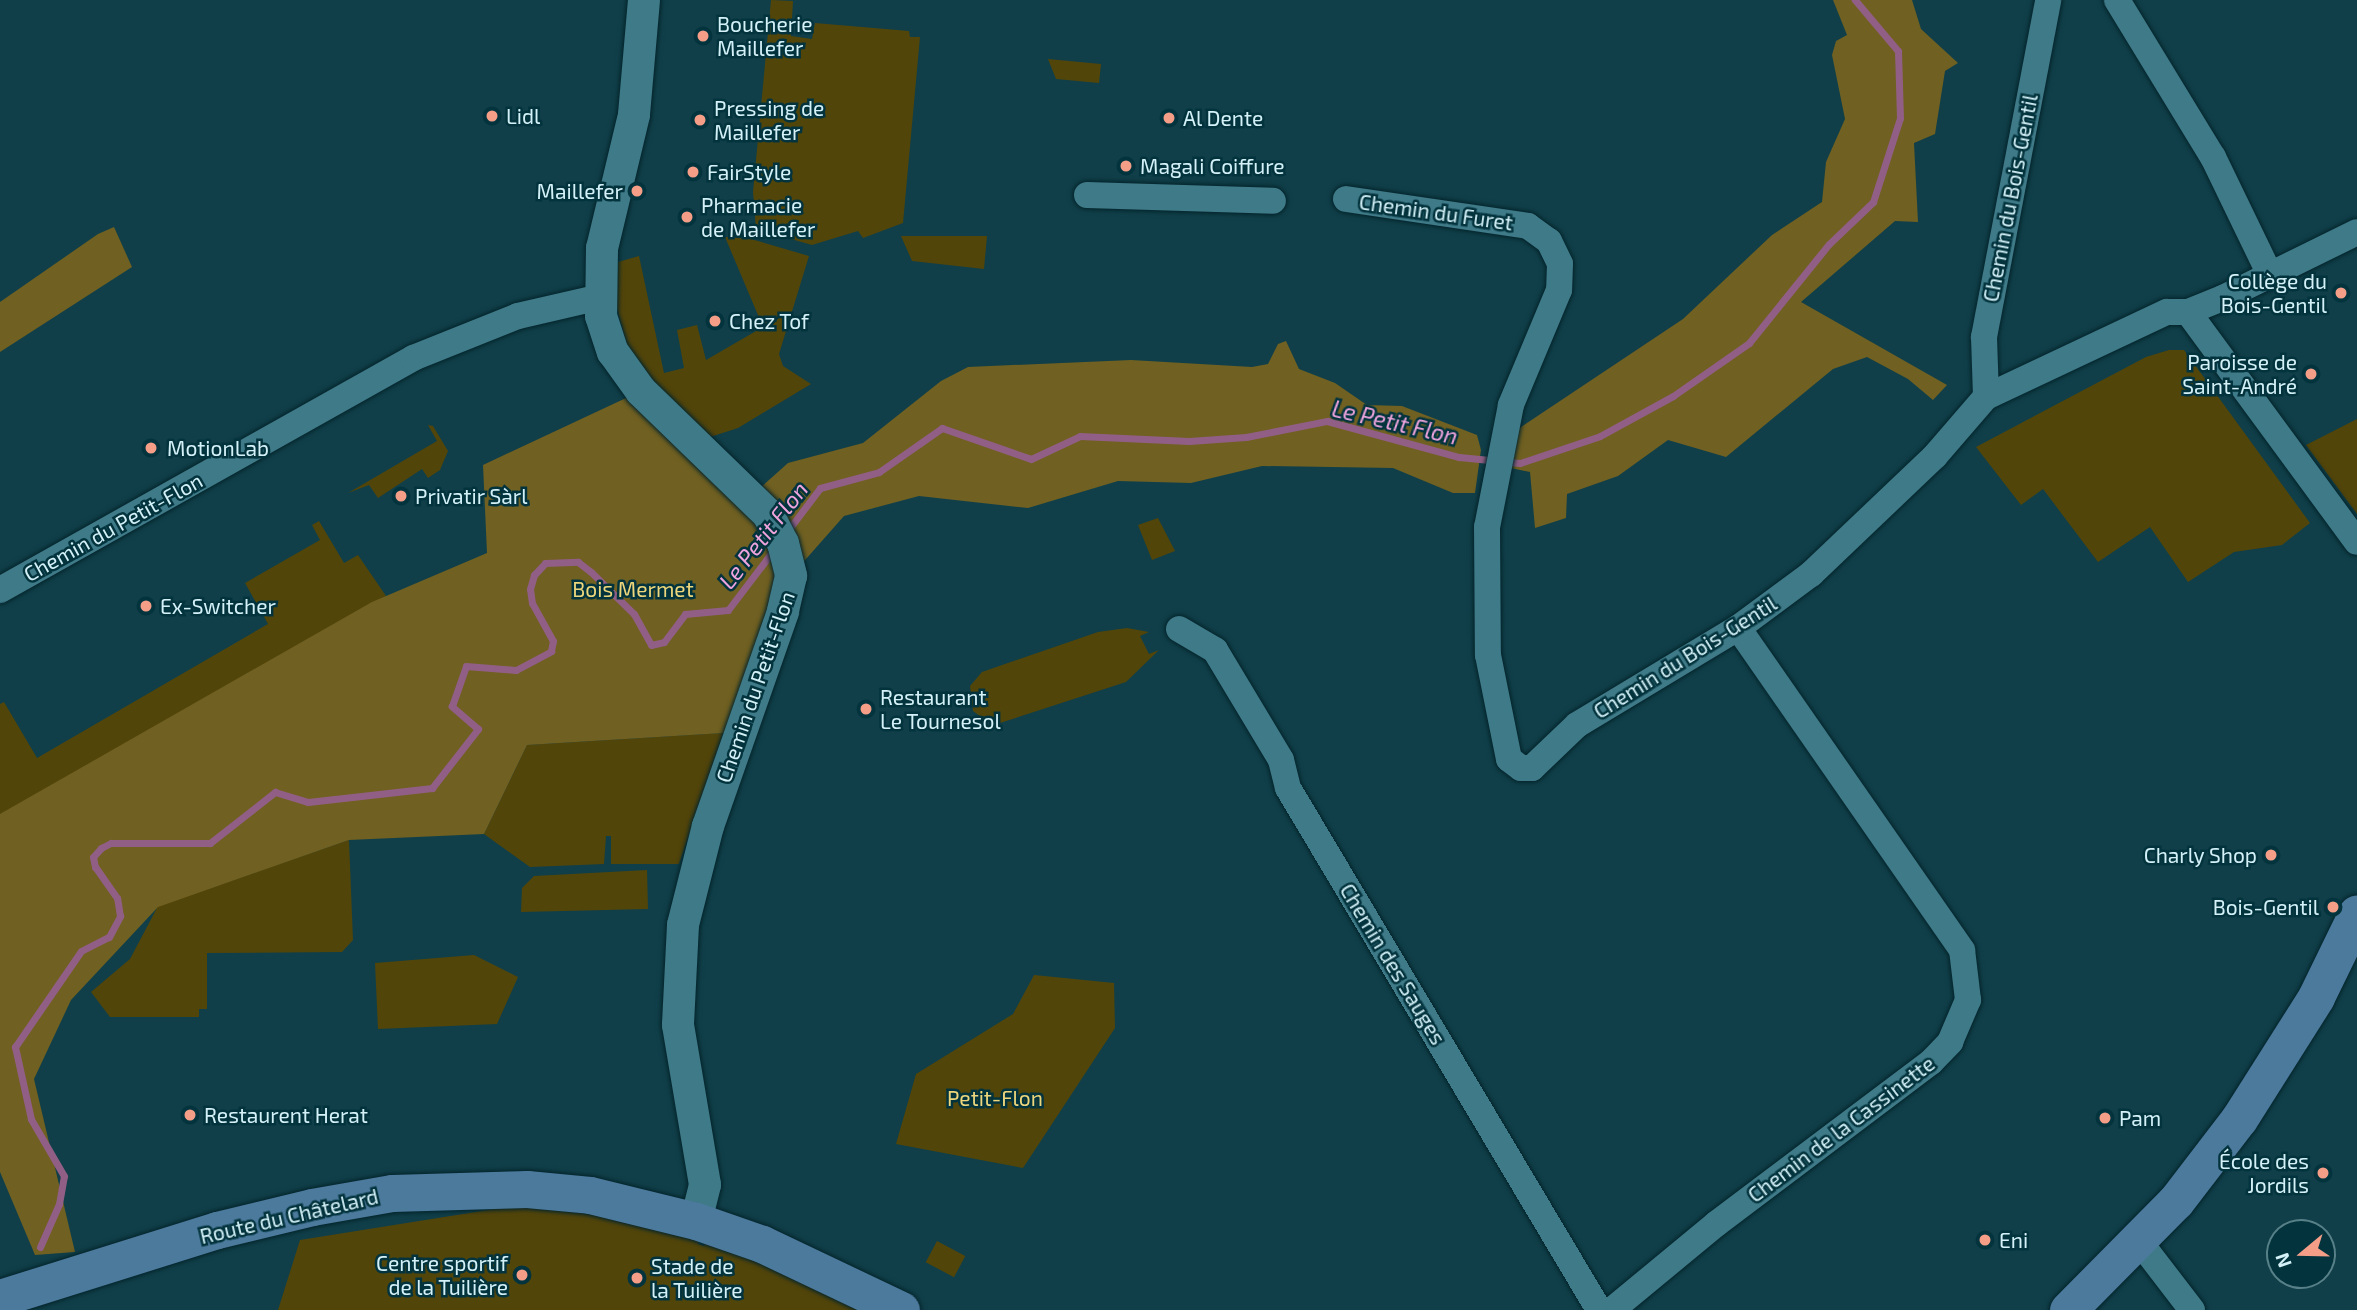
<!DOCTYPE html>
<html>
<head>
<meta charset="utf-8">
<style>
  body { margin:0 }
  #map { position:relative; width:2357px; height:1310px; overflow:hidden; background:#103f49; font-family:"Exo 2",sans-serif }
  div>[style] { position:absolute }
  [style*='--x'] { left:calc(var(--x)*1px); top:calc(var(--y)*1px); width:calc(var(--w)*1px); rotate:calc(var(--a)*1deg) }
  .green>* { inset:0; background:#52450a; transform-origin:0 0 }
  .forest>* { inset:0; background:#706021 }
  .stream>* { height:7px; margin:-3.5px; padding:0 3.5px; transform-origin:3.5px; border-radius:3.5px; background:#915f85 }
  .roads { filter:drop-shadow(0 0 2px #04242b) drop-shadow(0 0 2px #04242b) }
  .minor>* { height:26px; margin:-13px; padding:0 13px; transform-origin:13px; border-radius:13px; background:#3f7a88 }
  .tertiary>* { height:32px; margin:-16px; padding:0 16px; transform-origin:16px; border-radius:16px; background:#3f7a88 }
  .secondary>* { height:37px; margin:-18.5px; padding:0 18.5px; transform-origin:18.5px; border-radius:18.5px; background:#4c7a9d }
  .dots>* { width:19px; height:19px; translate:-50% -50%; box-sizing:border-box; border:4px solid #03343e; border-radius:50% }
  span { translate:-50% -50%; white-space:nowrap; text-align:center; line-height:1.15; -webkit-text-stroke:5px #03343e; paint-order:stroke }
  .poi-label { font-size:21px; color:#d4f1f8 }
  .left { translate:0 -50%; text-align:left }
  .right { translate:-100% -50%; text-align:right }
  .street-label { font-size:21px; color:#d4f1f8 }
  .park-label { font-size:21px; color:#edd67b }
  .water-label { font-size:23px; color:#efa4dd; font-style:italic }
  .north { position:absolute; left:2266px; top:1219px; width:70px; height:70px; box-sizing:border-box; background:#03343e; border:2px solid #578088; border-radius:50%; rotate:251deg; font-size:19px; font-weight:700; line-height:28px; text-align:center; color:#d4f1f8 }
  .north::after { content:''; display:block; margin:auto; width:24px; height:32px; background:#f49e88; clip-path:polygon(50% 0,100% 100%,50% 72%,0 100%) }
</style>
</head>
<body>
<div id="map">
  <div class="green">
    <i style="clip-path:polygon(771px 0,793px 1px,791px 36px,812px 39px,815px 23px,909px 31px,910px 37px,920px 37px,903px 223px,863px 238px,858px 231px,812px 245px,756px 229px,753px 192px)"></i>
    <i style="clip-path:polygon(1048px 59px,1101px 64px,1099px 83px,1056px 79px)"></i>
    <i style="clip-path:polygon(901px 236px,987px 236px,984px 269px,912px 261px)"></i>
    <i style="clip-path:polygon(725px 237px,751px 239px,809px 256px,779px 354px,783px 366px,811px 384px,738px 428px,707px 438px,647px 376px,628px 348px,615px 301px,618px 262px,639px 256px,664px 373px,684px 368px,677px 330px,697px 325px,706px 360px,763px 327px)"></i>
    <i style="clip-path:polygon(2169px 350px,2184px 350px,2310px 523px,2282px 545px,2234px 552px,2188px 582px,2150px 527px,2098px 562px,2043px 489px,2021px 505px,1976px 447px,2146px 357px)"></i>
    <i style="clip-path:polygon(2357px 419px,2357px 514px,2306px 445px)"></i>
    <i style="clip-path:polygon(428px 425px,433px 426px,448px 451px,440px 470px,428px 478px,422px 469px,378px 498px,369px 485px,348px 493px,437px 441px)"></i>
    <i style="clip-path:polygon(1158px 518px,1175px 551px,1152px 560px,1138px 525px)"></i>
    <i style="clip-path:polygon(319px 521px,344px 563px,358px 555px,386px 596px,0 815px,0 704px,4px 702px,37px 758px,268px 624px,245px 583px,320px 540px,312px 525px)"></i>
    <i style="clip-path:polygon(1127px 628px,1149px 632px,1140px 636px,1149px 654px,1159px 650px,1126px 682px,1000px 723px,988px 722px,973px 711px,970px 686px,982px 672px,1098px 632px)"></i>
    <i style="clip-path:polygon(723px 733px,679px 864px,611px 864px,611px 836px,606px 836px,604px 864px,530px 867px,484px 834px,527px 745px)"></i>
    <i style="clip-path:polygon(349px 840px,353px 940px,342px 952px,207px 953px,207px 1009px,199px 1009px,199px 1017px,110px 1017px,91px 992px,130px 959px,158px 906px)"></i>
    <i style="clip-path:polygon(647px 870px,648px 909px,521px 912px,522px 888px,534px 876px)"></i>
    <i style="clip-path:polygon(474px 955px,518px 977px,497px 1024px,378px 1029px,375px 963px)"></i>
    <i style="clip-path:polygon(1034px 975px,1114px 983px,1115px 1028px,1023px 1168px,896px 1144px,916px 1074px,1013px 1014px)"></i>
    <i style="clip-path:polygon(513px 1206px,600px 1215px,699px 1239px,698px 1244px,704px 1246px,706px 1242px,747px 1255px,861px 1310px,278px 1310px,300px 1240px)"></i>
    <i style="left:937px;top:1241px;width:32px;height:24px;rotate:28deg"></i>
  </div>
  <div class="forest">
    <i style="clip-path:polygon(1833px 0,1912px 0,1921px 29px,1958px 63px,1945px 71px,1935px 134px,1914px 143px,1918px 222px,1895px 221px,1801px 302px,1947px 385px,1933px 400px,1908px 379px,1867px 357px,1833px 369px,1726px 457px,1668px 440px,1618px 476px,1567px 494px,1566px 518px,1535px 528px,1530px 472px,1506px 467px,1515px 431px,1683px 319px,1772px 235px,1822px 202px,1826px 162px,1845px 119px,1832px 55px,1836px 41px,1847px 35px)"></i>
    <i style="clip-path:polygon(114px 227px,132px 267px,0 352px,0 302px,98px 234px)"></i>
    <i style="clip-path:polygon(1286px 341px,1299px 369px,1335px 383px,1367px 405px,1402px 406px,1477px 435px,1481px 450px,1475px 493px,1453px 493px,1393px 468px,1262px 466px,1191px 483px,1118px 481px,1028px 508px,919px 496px,844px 516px,791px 576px,740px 732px,527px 745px,484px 834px,349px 840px,158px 907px,71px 1000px,34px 1079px,75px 1252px,35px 1255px,0 1172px,0 814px,372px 602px,487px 553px,483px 465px,641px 391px,751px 496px,788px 463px,863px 443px,941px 381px,968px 367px,1131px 360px,1252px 367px,1268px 364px,1278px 344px)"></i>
  </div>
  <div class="stream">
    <i style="--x:786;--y:533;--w:56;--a:-52.9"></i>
    <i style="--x:820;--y:488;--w:61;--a:-15.2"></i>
    <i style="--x:879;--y:472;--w:77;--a:-34.9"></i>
    <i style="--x:942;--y:428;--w:94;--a:19.2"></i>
    <i style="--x:1031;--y:459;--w:54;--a:-25.1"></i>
    <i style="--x:1080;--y:436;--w:109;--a:2.6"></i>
    <i style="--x:1189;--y:441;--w:57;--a:-4"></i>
    <i style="--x:1246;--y:437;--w:83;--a:-11.2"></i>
    <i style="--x:1327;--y:421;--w:137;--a:15.3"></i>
    <i style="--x:1459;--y:457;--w:61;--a:5.6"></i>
    <i style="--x:1520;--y:463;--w:84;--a:-18.6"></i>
    <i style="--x:1600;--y:436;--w:83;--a:-28.7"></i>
    <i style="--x:1673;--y:396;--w:93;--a:-34.9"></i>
    <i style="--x:1749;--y:343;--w:127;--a:-51.1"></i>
    <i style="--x:1829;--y:244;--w:61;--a:-43.7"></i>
    <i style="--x:1873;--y:202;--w:88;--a:-72.2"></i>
    <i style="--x:1900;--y:118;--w:67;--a:-91.7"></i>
    <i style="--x:1898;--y:51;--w:67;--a:-130.1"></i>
    <i style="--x:40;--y:1247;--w:47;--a:-66.2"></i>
    <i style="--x:59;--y:1204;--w:28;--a:-80"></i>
    <i style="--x:64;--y:1176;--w:66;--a:-120.1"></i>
    <i style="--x:31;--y:1119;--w:74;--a:-102.5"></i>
    <i style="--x:15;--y:1047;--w:116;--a:-55.5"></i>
    <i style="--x:81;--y:951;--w:31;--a:-27"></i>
    <i style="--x:109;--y:937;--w:24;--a:-62"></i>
    <i style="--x:120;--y:916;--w:18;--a:-99"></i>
    <i style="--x:117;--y:898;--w:38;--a:-125"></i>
    <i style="--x:95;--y:867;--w:10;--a:-101"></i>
    <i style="--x:93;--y:857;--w:12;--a:-48"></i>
    <i style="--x:101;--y:848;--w:11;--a:-27"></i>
    <i style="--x:111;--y:843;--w:99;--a:0"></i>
    <i style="--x:210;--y:843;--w:83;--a:-38.1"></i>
    <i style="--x:275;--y:792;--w:34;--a:17"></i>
    <i style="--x:308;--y:802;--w:125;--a:-6.4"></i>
    <i style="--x:432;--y:788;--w:75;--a:-52.1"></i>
    <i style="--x:478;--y:729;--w:35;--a:-139"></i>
    <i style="--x:452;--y:706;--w:42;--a:-70.7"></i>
    <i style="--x:466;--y:666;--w:50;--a:4.6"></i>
    <i style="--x:516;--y:670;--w:40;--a:-28"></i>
    <i style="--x:551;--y:651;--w:10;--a:-79"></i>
    <i style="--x:553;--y:641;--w:43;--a:-118.9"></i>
    <i style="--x:532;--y:603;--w:14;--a:-98"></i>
    <i style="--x:530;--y:589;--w:15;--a:-74"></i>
    <i style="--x:534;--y:575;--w:16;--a:-47"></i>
    <i style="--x:545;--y:563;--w:33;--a:-2"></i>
    <i style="--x:578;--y:562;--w:16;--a:38"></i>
    <i style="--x:591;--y:572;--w:60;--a:44.3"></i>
    <i style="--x:634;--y:614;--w:35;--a:61"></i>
    <i style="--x:651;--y:645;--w:13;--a:-13"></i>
    <i style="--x:664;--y:642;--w:35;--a:-53"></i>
    <i style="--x:685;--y:614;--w:43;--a:-5.3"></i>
    <i style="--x:728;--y:610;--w:78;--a:-52.8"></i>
  </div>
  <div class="roads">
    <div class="minor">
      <i style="--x:2117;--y:0;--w:184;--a:58.6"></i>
      <i style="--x:2213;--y:157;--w:131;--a:64.2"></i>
      <i style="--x:1087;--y:195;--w:186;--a:1.8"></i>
      <i style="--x:1346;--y:199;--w:184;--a:8.4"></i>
      <i style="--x:1528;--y:226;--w:26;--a:36"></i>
      <i style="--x:1549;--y:241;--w:25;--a:64"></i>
      <i style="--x:1560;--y:264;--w:26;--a:92"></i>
      <i style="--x:1559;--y:290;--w:125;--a:112.7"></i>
      <i style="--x:1511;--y:405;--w:124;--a:101.1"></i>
      <i style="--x:1487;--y:527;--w:128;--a:89.6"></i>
      <i style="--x:1488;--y:655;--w:106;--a:78.6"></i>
      <i style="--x:1509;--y:759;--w:15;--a:37"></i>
      <i style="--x:1521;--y:768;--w:11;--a:0"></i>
      <i style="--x:1532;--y:768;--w:62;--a:-43.7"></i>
      <i style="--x:1577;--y:725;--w:188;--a:-31.1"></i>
      <i style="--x:1738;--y:628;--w:91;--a:-36.5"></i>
      <i style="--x:1811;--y:574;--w:171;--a:-43.6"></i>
      <i style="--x:1935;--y:456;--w:78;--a:-49.2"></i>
      <i style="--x:1986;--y:397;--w:200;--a:-25.2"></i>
      <i style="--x:2167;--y:312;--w:21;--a:0"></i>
      <i style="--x:2188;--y:312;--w:38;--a:-22"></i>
      <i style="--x:2223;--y:298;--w:149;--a:-26.2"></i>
      <i style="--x:2188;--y:312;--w:285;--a:53.7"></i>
      <i style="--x:1986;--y:397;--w:60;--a:-91.9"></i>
      <i style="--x:1984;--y:337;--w:343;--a:-79.2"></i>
      <i style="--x:0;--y:590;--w:474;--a:-29.3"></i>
      <i style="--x:413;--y:358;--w:113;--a:-21.8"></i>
      <i style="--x:518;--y:316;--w:84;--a:-13"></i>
      <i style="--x:1179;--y:629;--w:42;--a:30.3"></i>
      <i style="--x:1215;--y:650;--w:128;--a:59"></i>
      <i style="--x:1281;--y:760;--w:29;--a:76"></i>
      <i style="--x:1288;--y:788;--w:608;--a:59.21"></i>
      <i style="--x:2139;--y:1241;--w:87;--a:52.5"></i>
      <i style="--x:1612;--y:1310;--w:135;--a:-39.6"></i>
      <i style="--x:1716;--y:1224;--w:269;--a:-37"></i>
      <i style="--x:1931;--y:1062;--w:28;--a:-46"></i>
      <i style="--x:1950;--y:1042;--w:46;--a:-66.8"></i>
      <i style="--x:1968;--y:1000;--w:50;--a:-96.8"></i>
      <i style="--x:1962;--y:950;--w:392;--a:-124.8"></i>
    </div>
    <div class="tertiary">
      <i style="--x:644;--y:0;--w:115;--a:95"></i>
      <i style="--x:634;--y:115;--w:137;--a:103.5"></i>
      <i style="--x:602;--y:248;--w:68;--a:90.8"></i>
      <i style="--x:601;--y:316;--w:38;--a:72"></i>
      <i style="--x:613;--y:352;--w:48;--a:54.3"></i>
      <i style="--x:641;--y:391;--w:177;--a:44.1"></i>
      <i style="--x:768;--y:514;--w:33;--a:63"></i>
      <i style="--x:783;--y:543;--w:34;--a:76"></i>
      <i style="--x:791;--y:576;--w:37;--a:103"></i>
      <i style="--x:783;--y:612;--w:227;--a:109.3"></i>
      <i style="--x:708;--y:826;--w:102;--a:104.2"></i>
      <i style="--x:683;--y:925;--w:100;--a:92.9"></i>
      <i style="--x:678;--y:1025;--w:162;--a:80.4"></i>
      <i style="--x:705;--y:1185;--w:37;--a:104"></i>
    </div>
    <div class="secondary">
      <i style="--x:0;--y:1298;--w:227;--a:-17.4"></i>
      <i style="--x:217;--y:1230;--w:98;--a:-13.6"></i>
      <i style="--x:312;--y:1207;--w:81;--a:-9.9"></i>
      <i style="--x:392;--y:1193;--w:135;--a:-1.7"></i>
      <i style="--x:527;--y:1189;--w:63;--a:5.4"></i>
      <i style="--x:590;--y:1195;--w:109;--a:13.8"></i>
      <i style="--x:696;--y:1221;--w:70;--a:19.2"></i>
      <i style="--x:762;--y:1244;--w:154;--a:25.4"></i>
      <i style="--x:2068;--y:1310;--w:153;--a:-45.3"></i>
      <i style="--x:2176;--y:1201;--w:103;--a:-52.5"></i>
      <i style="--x:2239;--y:1119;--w:144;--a:-57.7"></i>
      <i style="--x:2316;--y:997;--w:93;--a:-64"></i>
    </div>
  </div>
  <div class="dots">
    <i style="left:703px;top:36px;background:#f49e88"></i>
    <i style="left:492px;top:116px;background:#f49e88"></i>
    <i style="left:1169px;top:118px;background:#f49e88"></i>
    <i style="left:700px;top:120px;background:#f49e88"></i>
    <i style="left:1126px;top:166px;background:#f49e88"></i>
    <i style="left:693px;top:172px;background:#f49e88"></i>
    <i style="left:637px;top:191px;background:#f49e88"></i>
    <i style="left:687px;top:217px;background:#f49e88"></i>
    <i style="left:2341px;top:293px;background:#f49e88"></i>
    <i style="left:715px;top:321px;background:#f49e88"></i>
    <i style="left:2311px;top:374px;background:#f49e88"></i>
    <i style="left:151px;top:448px;background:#f49e88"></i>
    <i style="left:401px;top:496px;background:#f49e88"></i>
    <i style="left:146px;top:606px;background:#f49e88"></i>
    <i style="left:866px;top:709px;background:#f49e88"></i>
    <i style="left:2271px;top:855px;background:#f49e88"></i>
    <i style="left:2333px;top:907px;background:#f49e88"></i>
    <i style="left:190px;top:1115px;background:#f49e88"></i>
    <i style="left:2105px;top:1118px;background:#f49e88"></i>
    <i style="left:2323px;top:1173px;background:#f49e88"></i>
    <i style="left:1985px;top:1240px;background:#f49e88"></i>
    <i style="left:522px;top:1275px;background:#f49e88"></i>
    <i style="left:637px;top:1278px;background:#f49e88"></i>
  </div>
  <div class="poi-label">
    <span class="left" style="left:717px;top:36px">Boucherie<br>Maillefer</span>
    <span class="left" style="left:714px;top:120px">Pressing de<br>Maillefer</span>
    <span class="left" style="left:506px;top:116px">Lidl</span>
    <span class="left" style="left:1183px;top:118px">Al Dente</span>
    <span class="left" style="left:1140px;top:166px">Magali Coiffure</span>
    <span class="left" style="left:707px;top:172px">FairStyle</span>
    <span class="right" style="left:623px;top:191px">Maillefer</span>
    <span class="left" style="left:701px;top:217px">Pharmacie<br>de Maillefer</span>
    <span class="right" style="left:2327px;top:293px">Collège du<br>Bois-Gentil</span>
    <span class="left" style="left:729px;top:321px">Chez Tof</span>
    <span class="right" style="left:2297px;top:374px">Paroisse de<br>Saint-André</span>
    <span class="left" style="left:167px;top:448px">MotionLab</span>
    <span class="left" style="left:415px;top:496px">Privatir Sàrl</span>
    <span class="left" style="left:160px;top:606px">Ex-Switcher</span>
    <span class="left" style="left:880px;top:709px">Restaurant<br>Le Tournesol</span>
    <span class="right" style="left:2257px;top:855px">Charly Shop</span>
    <span class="right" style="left:2319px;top:907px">Bois-Gentil</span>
    <span class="left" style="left:204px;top:1115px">Restaurent Herat</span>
    <span class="left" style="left:2119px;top:1118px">Pam</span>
    <span class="right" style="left:2309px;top:1173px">École des<br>Jordils</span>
    <span class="left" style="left:1999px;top:1240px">Eni</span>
    <span class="right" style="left:508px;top:1275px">Centre sportif<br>de la Tuilière</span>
    <span class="left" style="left:651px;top:1278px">Stade de<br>la Tuilière</span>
  </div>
  <div class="street-label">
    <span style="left:2010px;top:198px;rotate:-79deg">Chemin du Bois-Gentil</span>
    <span style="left:1436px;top:212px;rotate:8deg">Chemin du Furet</span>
    <span style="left:113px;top:527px;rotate:-29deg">Chemin du Petit-Flon</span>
    <span style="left:1685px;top:657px;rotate:-32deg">Chemin du Bois-Gentil</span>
    <span style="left:755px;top:687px;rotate:-71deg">Chemin du Petit-Flon</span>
    <span style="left:1393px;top:964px;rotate:59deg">Chemin des Sauges</span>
    <span style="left:1841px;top:1129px;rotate:-37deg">Chemin de la Cassinette</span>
    <span style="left:289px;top:1216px;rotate:-13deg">Route du Châtelard</span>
  </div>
  <div class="park-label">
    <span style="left:633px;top:589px">Bois Mermet</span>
    <span style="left:995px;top:1098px">Petit-Flon</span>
  </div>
  <div class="water-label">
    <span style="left:1395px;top:422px;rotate:13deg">Le Petit Flon</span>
    <span style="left:763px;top:535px;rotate:-52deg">Le Petit Flon</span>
  </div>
  <div class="north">N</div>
</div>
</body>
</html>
